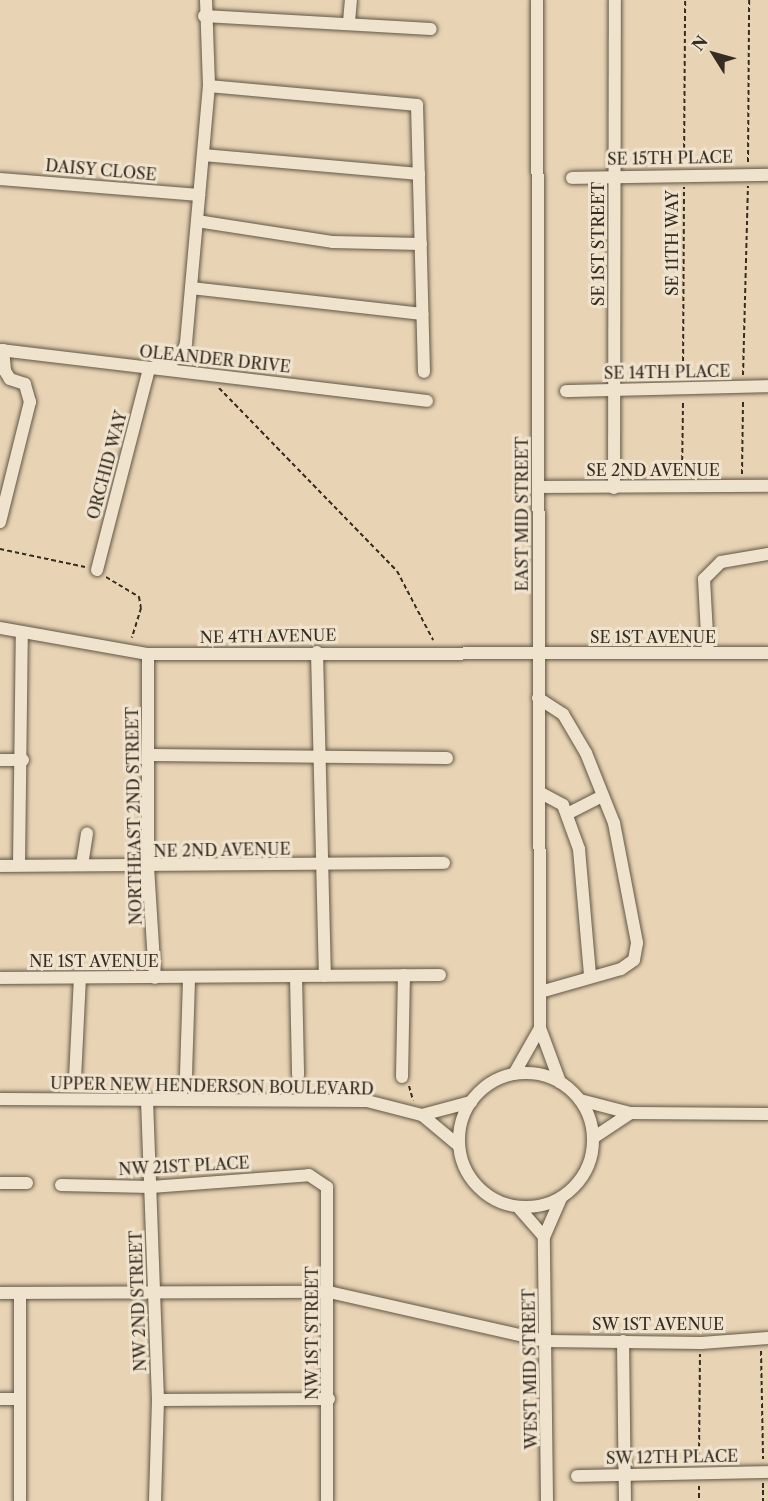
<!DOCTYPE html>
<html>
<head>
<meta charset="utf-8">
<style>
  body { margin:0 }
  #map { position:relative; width:768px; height:1501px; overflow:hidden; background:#e8d4b4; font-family:"Libre Caslon Text",serif }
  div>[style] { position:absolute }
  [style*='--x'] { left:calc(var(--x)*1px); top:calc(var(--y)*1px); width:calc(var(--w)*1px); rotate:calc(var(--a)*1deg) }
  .path>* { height:2px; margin-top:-1px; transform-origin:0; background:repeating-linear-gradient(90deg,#352c22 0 4.5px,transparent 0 7.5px) }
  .roads { filter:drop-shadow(0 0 2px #625646) drop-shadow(0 0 2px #625646) }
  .minor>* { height:12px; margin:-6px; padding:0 6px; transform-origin:6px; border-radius:6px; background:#f0e3ce }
  .minor>.ring { margin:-6px; padding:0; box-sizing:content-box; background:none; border:12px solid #f0e3ce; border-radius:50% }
  span { translate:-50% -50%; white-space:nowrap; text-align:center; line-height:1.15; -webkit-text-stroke:6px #f0e3ce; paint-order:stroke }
  .street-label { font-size:16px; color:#352c22 }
  .north { position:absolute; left:684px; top:24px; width:60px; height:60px; -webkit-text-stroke:4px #f0e3ce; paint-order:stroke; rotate:307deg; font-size:16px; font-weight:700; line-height:24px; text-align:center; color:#352c22 }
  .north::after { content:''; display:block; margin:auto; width:21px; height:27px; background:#352c22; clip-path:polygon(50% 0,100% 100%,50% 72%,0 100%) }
</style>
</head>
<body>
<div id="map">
  <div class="path">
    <i style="--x:748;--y:162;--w:162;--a:-89.6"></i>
    <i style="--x:684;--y:163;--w:163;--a:-89.6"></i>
    <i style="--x:743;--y:375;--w:189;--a:-88.5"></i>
    <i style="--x:683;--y:376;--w:189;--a:-89.7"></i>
    <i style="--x:219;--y:388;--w:255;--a:45.8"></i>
    <i style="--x:397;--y:571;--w:78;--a:62.4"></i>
    <i style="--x:742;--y:474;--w:75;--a:-89.2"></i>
    <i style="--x:682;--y:475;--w:75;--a:-89.2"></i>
    <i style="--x:0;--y:549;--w:87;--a:12"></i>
    <i style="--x:106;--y:577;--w:39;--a:31"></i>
    <i style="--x:139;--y:597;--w:11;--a:80"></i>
    <i style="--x:141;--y:608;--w:31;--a:107"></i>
    <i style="--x:409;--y:1086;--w:15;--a:74"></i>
    <i style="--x:761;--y:1351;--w:108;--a:88.9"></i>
    <i style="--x:699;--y:1462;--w:108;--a:-89.5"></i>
    <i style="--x:763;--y:1483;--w:18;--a:90"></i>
    <i style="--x:699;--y:1486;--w:15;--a:90"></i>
  </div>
  <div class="roads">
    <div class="minor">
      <i style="--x:537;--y:0;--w:1028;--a:89.83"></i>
      <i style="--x:540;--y:1028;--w:58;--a:69.7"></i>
      <i style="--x:204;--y:16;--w:227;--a:3.3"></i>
      <i style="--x:349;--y:22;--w:22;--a:-85"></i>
      <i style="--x:209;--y:86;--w:209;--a:5.2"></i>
      <i style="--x:417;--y:105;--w:267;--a:88.5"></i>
      <i style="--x:203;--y:155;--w:217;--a:5"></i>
      <i style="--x:572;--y:178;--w:196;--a:-0.9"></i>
      <i style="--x:0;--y:179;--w:200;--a:4.6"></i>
      <i style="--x:197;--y:221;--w:138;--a:8.8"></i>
      <i style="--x:333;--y:242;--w:88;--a:1.3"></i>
      <i style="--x:191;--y:288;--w:233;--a:6.4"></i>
      <i style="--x:0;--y:350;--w:430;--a:6.8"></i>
      <i style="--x:566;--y:391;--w:202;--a:-1.4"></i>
      <i style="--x:539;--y:487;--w:229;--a:-0.3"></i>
      <i style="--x:614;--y:488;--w:488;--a:-89.9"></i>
      <i style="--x:0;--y:522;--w:124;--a:-76"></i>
      <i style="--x:30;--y:402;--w:19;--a:-106"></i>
      <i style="--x:25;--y:384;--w:16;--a:-162"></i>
      <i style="--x:10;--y:379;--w:9;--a:-122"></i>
      <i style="--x:5;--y:371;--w:21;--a:-95"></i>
      <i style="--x:97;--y:570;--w:208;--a:-75.5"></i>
      <i style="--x:149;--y:369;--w:34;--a:-21"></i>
      <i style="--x:181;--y:357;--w:15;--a:-70"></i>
      <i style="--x:186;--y:343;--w:258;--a:-84.9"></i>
      <i style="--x:209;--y:86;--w:86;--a:-92"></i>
      <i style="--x:0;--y:628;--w:150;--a:10"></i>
      <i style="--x:148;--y:654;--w:620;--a:-0.09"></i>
      <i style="--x:317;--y:652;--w:324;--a:88.6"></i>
      <i style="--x:708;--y:653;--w:74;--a:-93.1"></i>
      <i style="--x:704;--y:579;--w:24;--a:-45"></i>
      <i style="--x:721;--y:562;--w:48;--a:-9.7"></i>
      <i style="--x:148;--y:654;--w:213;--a:90"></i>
      <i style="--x:148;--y:867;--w:111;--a:86.4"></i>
      <i style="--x:538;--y:698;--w:30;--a:33"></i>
      <i style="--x:563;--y:714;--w:45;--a:59.5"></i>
      <i style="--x:586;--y:753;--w:75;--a:68.2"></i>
      <i style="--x:614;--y:823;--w:122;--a:79.1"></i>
      <i style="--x:637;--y:943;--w:17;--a:100"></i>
      <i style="--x:634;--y:960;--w:16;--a:145"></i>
      <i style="--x:621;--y:969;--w:84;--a:164.1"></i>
      <i style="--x:151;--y:755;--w:296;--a:0.6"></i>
      <i style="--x:0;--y:760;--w:23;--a:0"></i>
      <i style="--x:539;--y:792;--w:27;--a:28"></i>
      <i style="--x:563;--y:805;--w:47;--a:70"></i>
      <i style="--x:579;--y:849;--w:127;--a:85"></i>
      <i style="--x:569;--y:813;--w:38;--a:-27"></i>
      <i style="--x:19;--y:865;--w:233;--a:-89.3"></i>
      <i style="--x:82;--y:865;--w:32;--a:-81"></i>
      <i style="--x:0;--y:866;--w:444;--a:-0.4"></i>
      <i style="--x:296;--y:976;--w:99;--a:88.8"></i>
      <i style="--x:0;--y:978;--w:440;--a:-0.4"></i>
      <i class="ring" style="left:459px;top:1073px;width:122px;height:122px"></i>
      <i style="--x:514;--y:1074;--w:53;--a:-60.5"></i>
      <i style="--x:186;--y:1075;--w:97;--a:-88.2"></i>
      <i style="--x:402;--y:1077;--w:102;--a:-88.9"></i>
      <i style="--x:75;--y:1079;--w:101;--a:-87.2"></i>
      <i style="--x:0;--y:1099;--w:367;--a:0.3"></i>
      <i style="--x:367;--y:1101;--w:57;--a:14.3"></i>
      <i style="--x:422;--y:1115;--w:51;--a:-14.9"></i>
      <i style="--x:147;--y:1100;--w:300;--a:87.9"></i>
      <i style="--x:158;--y:1400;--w:101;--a:91.7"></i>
      <i style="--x:580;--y:1100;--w:52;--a:14.6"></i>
      <i style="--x:630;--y:1113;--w:138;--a:0.4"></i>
      <i style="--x:422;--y:1115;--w:47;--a:39.8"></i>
      <i style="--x:593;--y:1138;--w:43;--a:-33.7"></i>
      <i style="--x:0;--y:1183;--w:27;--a:0"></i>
      <i style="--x:61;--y:1185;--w:90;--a:1.3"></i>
      <i style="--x:151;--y:1187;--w:158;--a:-4.3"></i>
      <i style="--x:309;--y:1175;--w:22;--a:34"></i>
      <i style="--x:327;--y:1187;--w:314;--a:90"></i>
      <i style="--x:519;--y:1208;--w:38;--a:49"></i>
      <i style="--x:0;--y:1293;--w:329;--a:-0.2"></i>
      <i style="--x:329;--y:1292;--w:223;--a:12.7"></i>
      <i style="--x:547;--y:1341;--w:154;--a:0.7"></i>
      <i style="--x:701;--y:1343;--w:67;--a:-4.3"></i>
      <i style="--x:623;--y:1341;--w:160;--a:89.3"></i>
      <i style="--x:0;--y:1399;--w:20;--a:0"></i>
      <i style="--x:158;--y:1400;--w:171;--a:-0.3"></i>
      <i style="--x:577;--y:1476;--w:191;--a:-1.2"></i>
      <i style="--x:20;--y:1501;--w:207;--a:-90"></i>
      <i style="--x:547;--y:1501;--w:264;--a:-90.7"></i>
      <i style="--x:544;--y:1237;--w:43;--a:-66.4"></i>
    </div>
  </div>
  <div class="street-label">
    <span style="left:670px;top:158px;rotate:-1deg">SE 15TH PLACE</span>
    <span style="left:101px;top:170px;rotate:5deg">DAISY CLOSE</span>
    <span style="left:672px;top:243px;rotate:-90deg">SE 11TH WAY</span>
    <span style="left:598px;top:244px;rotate:-90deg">SE 1ST STREET</span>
    <span style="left:215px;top:359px;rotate:6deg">OLEANDER DRIVE</span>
    <span style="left:667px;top:372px;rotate:-1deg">SE 14TH PLACE</span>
    <span style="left:107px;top:465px;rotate:-75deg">ORCHID WAY</span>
    <span style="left:653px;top:470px">SE 2ND AVENUE</span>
    <span style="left:522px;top:514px;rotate:-90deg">EAST MID STREET</span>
    <span style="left:268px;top:636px;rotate:-1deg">NE 4TH AVENUE</span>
    <span style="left:653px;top:637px">SE 1ST AVENUE</span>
    <span style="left:134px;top:816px;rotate:-91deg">NORTHEAST 2ND STREET</span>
    <span style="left:222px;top:850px;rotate:-1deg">NE 2ND AVENUE</span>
    <span style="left:94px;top:961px">NE 1ST AVENUE</span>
    <span style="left:212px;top:1086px;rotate:1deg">UPPER NEW HENDERSON BOULEVARD</span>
    <span style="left:184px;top:1166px;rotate:-3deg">NW 21ST PLACE</span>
    <span style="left:138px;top:1301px;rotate:-92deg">NW 2ND STREET</span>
    <span style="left:658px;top:1324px">SW 1ST AVENUE</span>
    <span style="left:312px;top:1333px;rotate:-90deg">NW 1ST STREET</span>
    <span style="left:530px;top:1369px;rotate:-91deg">WEST MID STREET</span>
    <span style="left:672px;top:1457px;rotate:-1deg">SW 12TH PLACE</span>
  </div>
  <div class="north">N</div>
</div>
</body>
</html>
